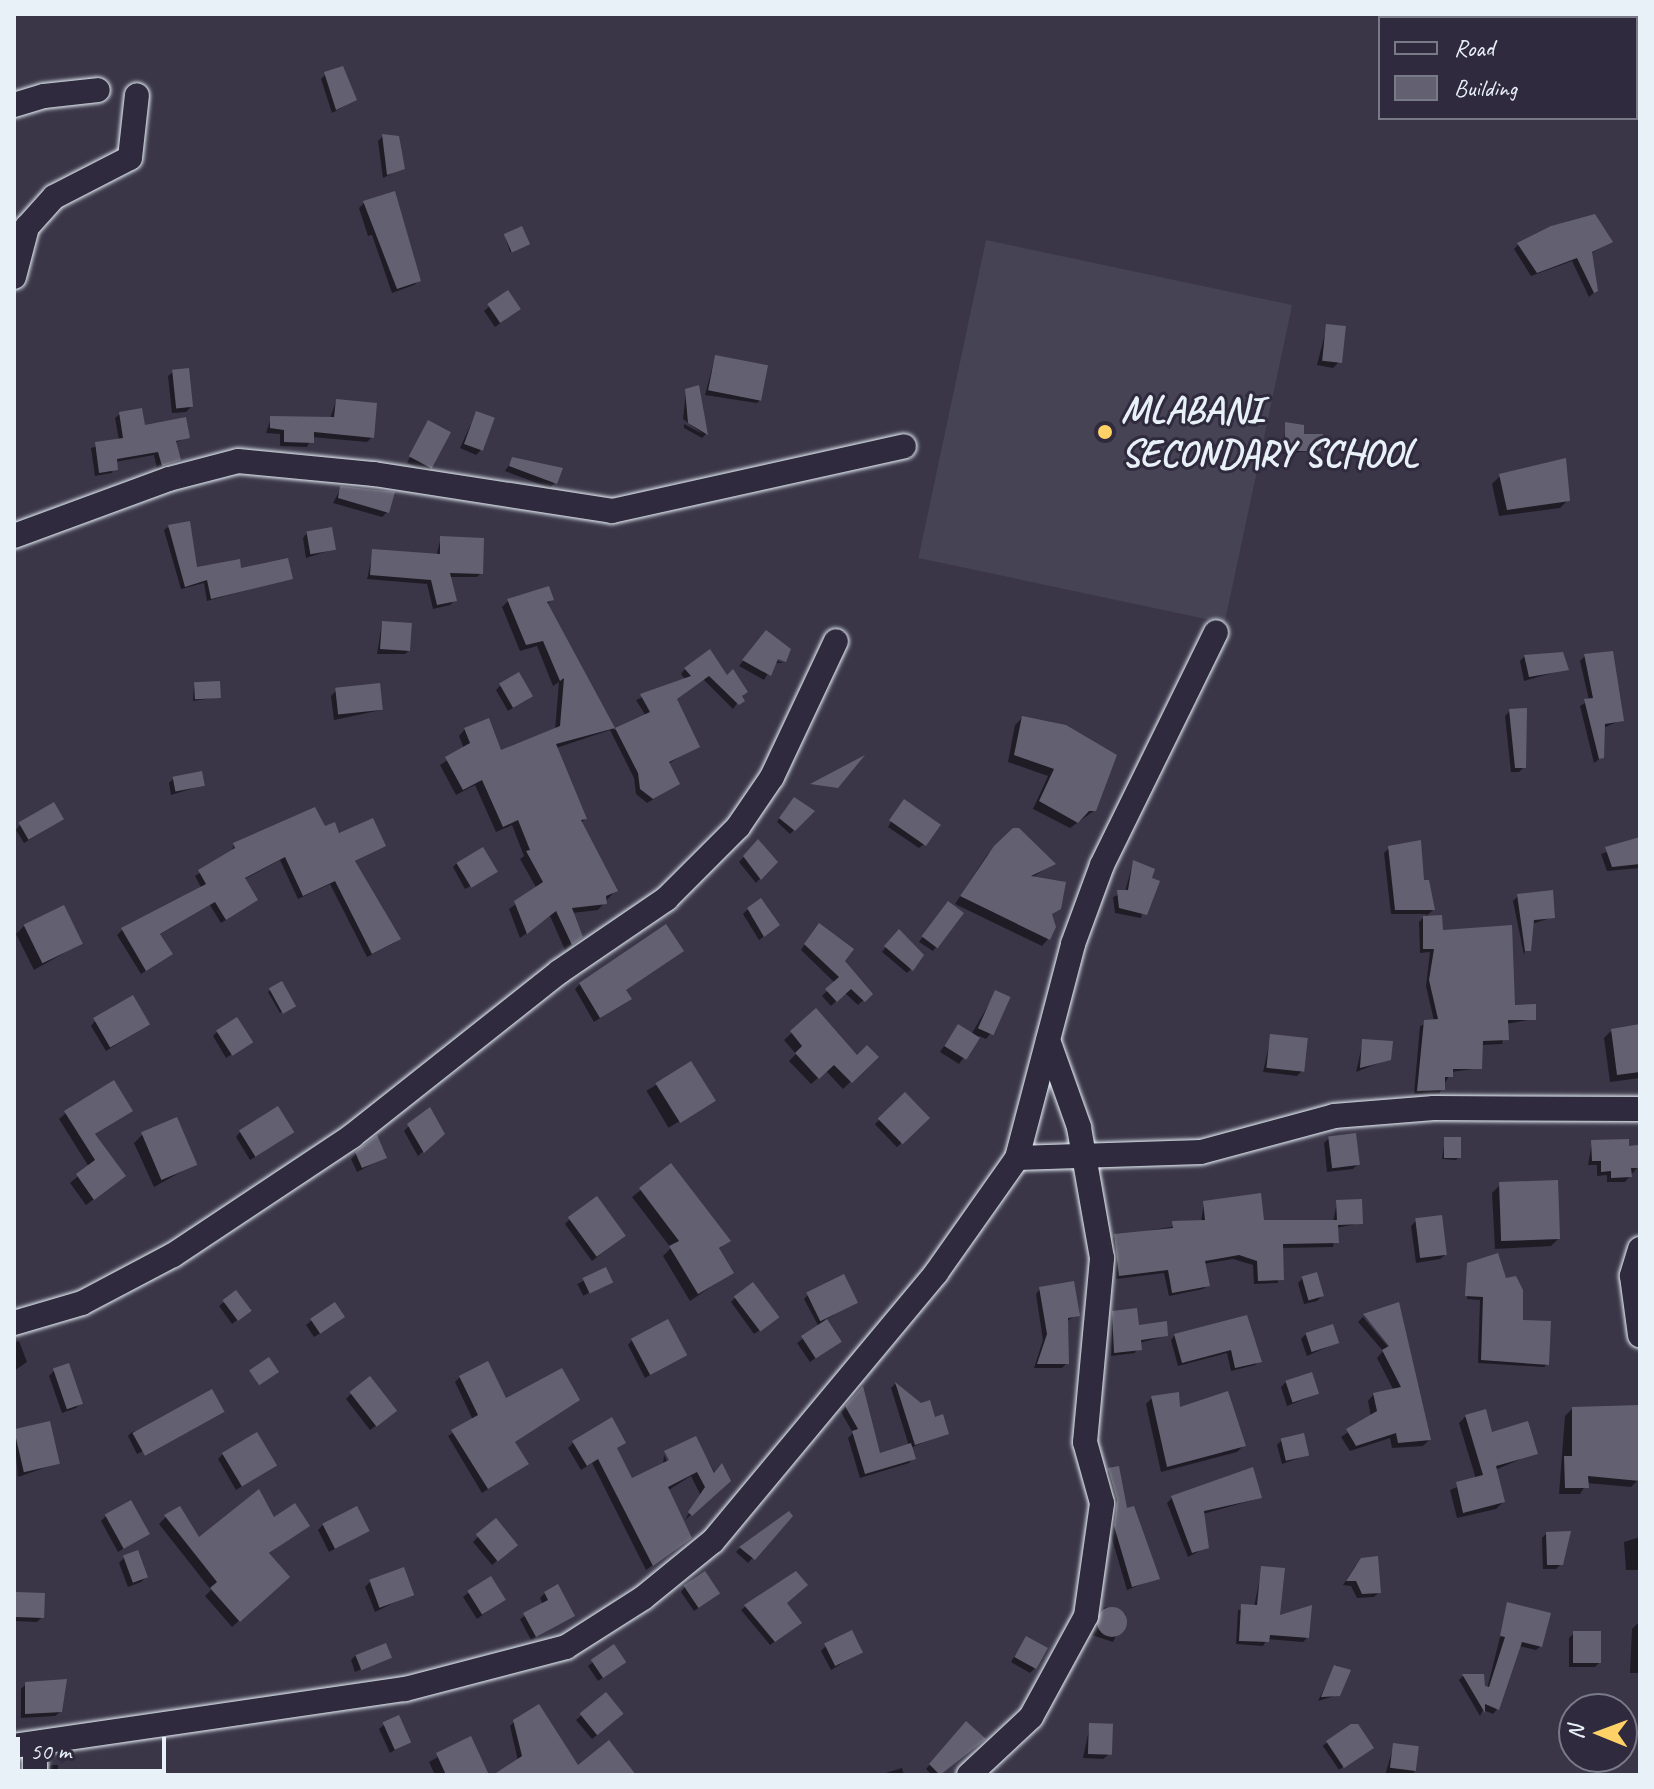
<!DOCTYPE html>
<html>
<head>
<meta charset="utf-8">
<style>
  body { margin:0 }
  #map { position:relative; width:1654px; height:1789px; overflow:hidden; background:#3a3648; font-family:Caveat,sans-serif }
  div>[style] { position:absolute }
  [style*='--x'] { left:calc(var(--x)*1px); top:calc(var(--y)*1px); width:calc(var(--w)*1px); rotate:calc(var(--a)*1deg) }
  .built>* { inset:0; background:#464354; transform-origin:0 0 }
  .shadow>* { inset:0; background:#0007; transform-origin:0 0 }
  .building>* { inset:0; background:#636171; transform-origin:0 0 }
  .round { border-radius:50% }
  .roads { filter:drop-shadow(0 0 2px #e8f1f8) drop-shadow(0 0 2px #e8f1f8) }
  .street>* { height:24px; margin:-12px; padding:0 12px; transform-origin:12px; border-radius:12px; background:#2f2a3d }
  .dots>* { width:22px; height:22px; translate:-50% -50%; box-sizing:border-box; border:4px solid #2f2a3d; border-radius:50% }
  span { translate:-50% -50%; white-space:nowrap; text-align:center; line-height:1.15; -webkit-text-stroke:6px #2f2a3d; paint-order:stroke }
  .poi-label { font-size:38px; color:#e8f1f8; font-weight:700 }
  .left { translate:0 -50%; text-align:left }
  .frame { position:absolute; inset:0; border:16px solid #e8f1f8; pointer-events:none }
  .legend { position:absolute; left:1378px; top:16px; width:260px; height:104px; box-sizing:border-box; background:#2f2a3d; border:2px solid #797a88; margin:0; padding:10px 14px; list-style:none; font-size:24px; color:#e8f1f8 }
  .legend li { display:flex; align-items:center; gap:16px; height:40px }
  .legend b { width:40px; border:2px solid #797a88 }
  .north { position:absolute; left:1558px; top:1693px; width:80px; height:80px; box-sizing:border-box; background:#2f2a3d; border:2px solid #797a88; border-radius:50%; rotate:271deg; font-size:22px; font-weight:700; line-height:32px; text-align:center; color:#e8f1f8 }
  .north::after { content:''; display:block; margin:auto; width:28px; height:36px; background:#ffd166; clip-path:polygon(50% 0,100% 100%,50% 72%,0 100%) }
  .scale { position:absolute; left:16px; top:1737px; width:150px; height:36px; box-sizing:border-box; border:4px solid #e8f1f8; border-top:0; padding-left:10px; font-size:24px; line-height:28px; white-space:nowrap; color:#e8f1f8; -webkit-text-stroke:6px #2f2a3d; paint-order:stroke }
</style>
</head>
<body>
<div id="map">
  <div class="built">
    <i style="left:986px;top:240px;width:313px;height:325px;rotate:12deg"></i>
  </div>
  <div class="shadow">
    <i style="clip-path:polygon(326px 74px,355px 100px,332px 113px,321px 79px)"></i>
    <i style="clip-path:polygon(383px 136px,403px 168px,383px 178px,378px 141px)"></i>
    <i style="clip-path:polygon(364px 203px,419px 280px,414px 285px,392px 293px,372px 235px,368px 236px,359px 208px)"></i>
    <i style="clip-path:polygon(505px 236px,526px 245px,510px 252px)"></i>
    <i style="clip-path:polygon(1611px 242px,1590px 254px,1596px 291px,1589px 297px,1572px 261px,1531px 276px,1514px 249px,1519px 244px)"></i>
    <i style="clip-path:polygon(507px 292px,514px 313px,495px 327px,484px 311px)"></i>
    <i style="clip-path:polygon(1327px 326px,1338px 363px,1333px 368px,1317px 365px)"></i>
    <i style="clip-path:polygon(715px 357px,762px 398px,757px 403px,705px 395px)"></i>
    <i style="clip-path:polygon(173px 372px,191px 407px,186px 412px,172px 413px,168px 376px)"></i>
    <i style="clip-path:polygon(686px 391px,706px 434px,702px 438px,684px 428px,684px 424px,703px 434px,683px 419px)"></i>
    <i style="clip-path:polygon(336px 401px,372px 437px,367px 442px,312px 437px,307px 447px,280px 446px,280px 434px,266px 433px,271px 418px,330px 419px)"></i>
    <i style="clip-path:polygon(476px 413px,481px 450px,476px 455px,460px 448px)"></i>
    <i style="clip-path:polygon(120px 414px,143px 428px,188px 437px,175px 443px,179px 460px,157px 469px,154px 455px,115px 462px,112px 473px,95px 476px,91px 448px,119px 440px,115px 418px)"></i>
    <i style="clip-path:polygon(428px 423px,432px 467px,427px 472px,407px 463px)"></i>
    <i style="clip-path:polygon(1286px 424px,1302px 436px,1319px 450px,1282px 454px)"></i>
    <i style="clip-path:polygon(513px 459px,555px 483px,550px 488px,505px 471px)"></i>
    <i style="clip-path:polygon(1500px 476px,1568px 500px,1560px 508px,1499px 516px,1492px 484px)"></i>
    <i style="clip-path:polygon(341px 488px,387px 512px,382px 517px,333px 503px)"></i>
    <i style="clip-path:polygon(168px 527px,195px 570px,290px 578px,207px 601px,204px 583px,181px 589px,164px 530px)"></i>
    <i style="clip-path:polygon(307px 533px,334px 549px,306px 558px,303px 538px)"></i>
    <i style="clip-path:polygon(441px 538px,481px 573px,477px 577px,449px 577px,455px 600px,450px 605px,433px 609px,427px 584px,367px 579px,373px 552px,436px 556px)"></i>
    <i style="clip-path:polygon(552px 600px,546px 605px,614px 730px,646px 716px,636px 700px,686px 680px,681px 674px,685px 669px,727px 678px,745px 692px,733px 709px,703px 679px,675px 700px,697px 746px,668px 764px,678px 784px,647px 803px,636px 794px,634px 778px,610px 730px,556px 748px,585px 819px,581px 823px,615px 891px,598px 910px,572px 913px,581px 937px,565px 950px,550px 916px,520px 938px,509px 909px,537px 889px,520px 859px,524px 856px,512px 825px,496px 832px,475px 785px,456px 795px,440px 765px,464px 749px,459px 736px,465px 729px,500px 752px,555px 730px,559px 682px,553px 686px,537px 646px,520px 651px,502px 607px,508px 601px)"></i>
    <i style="clip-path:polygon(382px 623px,410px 650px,405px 654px,377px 654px)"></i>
    <i style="clip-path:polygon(762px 637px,785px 659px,768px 657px,783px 663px,774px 663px,764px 680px,739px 666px)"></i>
    <i style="clip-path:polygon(1525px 656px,1566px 669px,1524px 681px,1520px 661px)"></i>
    <i style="clip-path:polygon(1585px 656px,1622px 720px,1603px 728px,1602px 757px,1594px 763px,1580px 706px,1589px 700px,1580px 661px)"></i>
    <i style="clip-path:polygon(194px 685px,219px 697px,193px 701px)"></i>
    <i style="clip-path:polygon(501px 685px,531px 696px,508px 711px,496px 690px)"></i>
    <i style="clip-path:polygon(336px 691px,381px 710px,334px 720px,331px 696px)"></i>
    <i style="clip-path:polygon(1510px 711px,1524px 767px,1519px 772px,1511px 772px,1505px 716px)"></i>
    <i style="clip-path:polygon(1022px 718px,1095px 810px,1070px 828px,1033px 809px,1048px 776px,1008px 762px,1015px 725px)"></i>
    <i style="clip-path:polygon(174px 778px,203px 785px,171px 795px,169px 783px)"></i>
    <i style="clip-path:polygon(904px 801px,924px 844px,919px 848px,888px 827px)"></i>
    <i style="clip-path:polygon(790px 803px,812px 811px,790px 834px,777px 822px)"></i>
    <i style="clip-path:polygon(57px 823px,24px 843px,16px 830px,20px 825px)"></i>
    <i style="clip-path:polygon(324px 828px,384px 846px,354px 862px,399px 938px,394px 943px,367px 957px,330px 884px,298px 899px,280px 860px,243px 880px,251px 904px,221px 923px,210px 905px,159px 935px,170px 954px,141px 974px,117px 935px,122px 930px,202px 889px,195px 876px,231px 853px,234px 845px)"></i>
    <i style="clip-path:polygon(1013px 830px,1053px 864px,1031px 878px,1048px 939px,1042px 946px,955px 904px,987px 855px)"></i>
    <i style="clip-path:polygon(1638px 840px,1640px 868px,1607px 871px,1601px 854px)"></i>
    <i style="clip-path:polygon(758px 842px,776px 862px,756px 883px,739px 862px)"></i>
    <i style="clip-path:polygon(1389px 848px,1423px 883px,1433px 910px,1424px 918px,1513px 1007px,1534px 1019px,1506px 1024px,1502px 1044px,1481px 1045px,1480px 1068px,1451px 1072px,1439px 1094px,1414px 1094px,1420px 1026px,1434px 1021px,1426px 986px,1430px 952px,1420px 953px,1419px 922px,1427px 914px,1391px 914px,1384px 853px)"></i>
    <i style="clip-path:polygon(1133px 862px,1149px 880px,1141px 918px,1115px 913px,1113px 897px,1125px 892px)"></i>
    <i style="clip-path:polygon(457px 863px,491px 875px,465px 889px,453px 867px)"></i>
    <i style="clip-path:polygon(1518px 896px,1553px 917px,1532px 924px,1524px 955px,1513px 901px)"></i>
    <i style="clip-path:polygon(748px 909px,772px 930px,759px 940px,743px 914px)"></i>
    <i style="clip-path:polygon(943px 909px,961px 914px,933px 951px,919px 942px)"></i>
    <i style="clip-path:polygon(24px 926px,80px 944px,34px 970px,16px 934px)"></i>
    <i style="clip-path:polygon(814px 930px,870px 994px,858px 1005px,845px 993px,831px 1006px,822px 996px,835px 983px,801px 950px)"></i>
    <i style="clip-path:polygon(895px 936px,911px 969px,907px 973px,882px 952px)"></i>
    <i style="clip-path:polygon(281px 984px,291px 1007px,280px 1013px,268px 992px)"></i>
    <i style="clip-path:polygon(580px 984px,625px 991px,629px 999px,594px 1022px,575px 989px)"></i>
    <i style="clip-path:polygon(996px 992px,990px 1034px,986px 1039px,979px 1036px,959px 1064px,940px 1052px,954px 1031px,971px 1035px)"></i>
    <i style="clip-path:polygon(816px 1011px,857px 1058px,876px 1057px,843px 1089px,826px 1071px,811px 1084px,789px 1061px,796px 1054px,784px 1040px)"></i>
    <i style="clip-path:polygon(95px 1021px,143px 1028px,106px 1051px,91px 1026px)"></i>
    <i style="clip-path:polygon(1640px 1026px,1640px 1078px,1610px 1082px,1604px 1038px,1612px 1030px)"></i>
    <i style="clip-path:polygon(217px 1032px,245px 1046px,226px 1058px,213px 1036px)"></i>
    <i style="clip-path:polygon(1271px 1036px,1302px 1071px,1297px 1076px,1263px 1072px)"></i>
    <i style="clip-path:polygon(1363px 1041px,1389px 1059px,1356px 1072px)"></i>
    <i style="left:691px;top:1064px;width:43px;height:52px;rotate:59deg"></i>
    <i style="left:905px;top:1095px;width:32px;height:42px;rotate:46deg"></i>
    <i style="clip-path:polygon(130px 1111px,94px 1135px,117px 1182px,86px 1205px,70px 1183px,89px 1167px,59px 1119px,66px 1113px)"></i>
    <i style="clip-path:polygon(409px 1126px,442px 1133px,418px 1156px,404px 1131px)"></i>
    <i style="clip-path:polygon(240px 1132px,286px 1137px,250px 1160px,236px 1137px)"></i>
    <i style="clip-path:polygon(142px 1135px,195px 1164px,154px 1187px,134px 1143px)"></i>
    <i style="clip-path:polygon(1329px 1138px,1358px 1164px,1353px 1169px,1327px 1172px,1324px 1143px)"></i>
    <i style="clip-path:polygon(1445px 1139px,1458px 1158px,1456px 1160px,1442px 1159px)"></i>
    <i style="clip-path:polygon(1592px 1142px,1627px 1148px,1638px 1167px,1625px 1182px,1607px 1182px,1607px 1175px,1597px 1176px,1597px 1165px,1588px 1165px)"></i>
    <i style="clip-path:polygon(356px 1154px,384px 1158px,357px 1172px,351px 1159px)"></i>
    <i style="clip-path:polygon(671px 1166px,728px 1241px,718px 1250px,731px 1273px,690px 1301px,663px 1256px,671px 1248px,632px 1197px)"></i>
    <i style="clip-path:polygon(1500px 1185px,1558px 1239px,1551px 1246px,1495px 1249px,1492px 1193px)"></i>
    <i style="clip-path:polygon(1337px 1202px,1361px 1223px,1336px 1228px,1333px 1247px,1281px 1248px,1278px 1283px,1254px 1284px,1253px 1265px,1233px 1259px,1203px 1264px,1208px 1285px,1203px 1289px,1169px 1296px,1164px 1273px,1116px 1279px,1111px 1240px,1115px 1236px,1201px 1222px,1204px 1203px,1262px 1222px,1333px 1222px)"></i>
    <i style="clip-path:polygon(569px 1220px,619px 1240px,592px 1261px,565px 1224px)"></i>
    <i style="clip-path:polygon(1416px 1221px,1445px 1255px,1440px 1259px,1416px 1263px,1411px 1226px)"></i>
    <i style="clip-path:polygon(1469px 1264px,1521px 1322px,1547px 1364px,1544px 1367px,1478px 1363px,1480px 1300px,1467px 1299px)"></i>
    <i style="left:605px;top:1270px;width:13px;height:31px;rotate:63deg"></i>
    <i style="clip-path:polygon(1303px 1278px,1322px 1296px,1317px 1301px,1304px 1304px,1298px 1283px)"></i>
    <i style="clip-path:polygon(1040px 1289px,1078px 1315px,1066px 1321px,1067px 1363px,1062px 1368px,1034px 1368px,1043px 1340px,1036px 1294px)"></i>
    <i style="clip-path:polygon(808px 1295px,856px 1302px,825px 1320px,839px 1341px,810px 1362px,797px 1343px,819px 1327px,804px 1299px)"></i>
    <i style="clip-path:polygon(736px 1297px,772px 1322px,754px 1334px,731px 1302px)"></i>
    <i style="clip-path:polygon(224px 1302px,244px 1315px,232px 1324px,219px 1306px)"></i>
    <i style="clip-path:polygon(1397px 1305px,1429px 1440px,1423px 1446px,1392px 1448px,1390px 1438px,1350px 1451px,1341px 1437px,1371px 1417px,1368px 1401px,1374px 1394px,1394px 1391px,1377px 1358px,1383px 1351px,1358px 1322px,1363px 1317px,1394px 1354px,1397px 1352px,1364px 1316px)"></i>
    <i style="clip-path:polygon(1113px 1312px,1137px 1327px,1166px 1336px,1139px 1343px,1135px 1353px,1111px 1356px)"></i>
    <i style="clip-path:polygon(1245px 1318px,1259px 1361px,1255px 1365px,1231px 1371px,1227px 1353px,1178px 1366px,1171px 1340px,1175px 1335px)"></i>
    <i style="clip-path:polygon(311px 1321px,338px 1322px,314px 1337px,306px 1325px)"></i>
    <i style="clip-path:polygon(1306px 1334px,1336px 1343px,1307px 1356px,1301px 1339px)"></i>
    <i style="clip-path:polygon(632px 1340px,685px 1354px,645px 1378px,628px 1345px)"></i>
    <i style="clip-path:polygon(19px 1341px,27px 1362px,14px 1371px,14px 1343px)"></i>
    <i style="clip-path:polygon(54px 1371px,81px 1403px,76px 1408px,62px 1413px,49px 1376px)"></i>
    <i style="clip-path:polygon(460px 1377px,514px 1443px,521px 1468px,482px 1493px,448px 1436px,473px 1420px,455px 1382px)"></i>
    <i style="clip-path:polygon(1286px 1382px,1317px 1394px,1287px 1406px,1281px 1387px)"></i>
    <i style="clip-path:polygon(895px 1384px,947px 1433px,910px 1448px,913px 1458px,909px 1463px,860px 1478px,848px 1438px,853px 1433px,841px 1412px,855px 1395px,879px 1456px,909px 1446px,891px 1388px)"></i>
    <i style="clip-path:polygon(351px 1394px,390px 1415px,370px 1430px,346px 1399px)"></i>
    <i style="clip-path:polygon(1152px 1398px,1244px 1445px,1237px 1452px,1161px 1472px,1146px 1404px)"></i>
    <i style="clip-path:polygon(1572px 1409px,1638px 1480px,1631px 1487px,1587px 1483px,1580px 1494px,1559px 1494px,1565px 1416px)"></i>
    <i style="clip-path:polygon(222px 1412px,137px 1454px,128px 1436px,132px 1432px)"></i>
    <i style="clip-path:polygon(1466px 1416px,1491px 1434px,1535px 1453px,1495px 1470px,1503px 1502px,1496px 1509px,1457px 1518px,1450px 1490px,1476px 1479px,1459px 1423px)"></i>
    <i style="clip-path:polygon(48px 1424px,58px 1463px,18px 1477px,14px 1432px)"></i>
    <i style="clip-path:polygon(695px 1438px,723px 1487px,685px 1520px,700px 1494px,691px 1476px,667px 1491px,690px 1538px,646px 1570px,592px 1463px,581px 1470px,568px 1448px,574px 1442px,624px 1442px,615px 1450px,631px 1481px,663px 1465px,664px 1455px,671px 1470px)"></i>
    <i style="clip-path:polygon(1282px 1440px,1307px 1455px,1282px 1464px,1277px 1445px)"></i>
    <i style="clip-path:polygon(223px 1454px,269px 1469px,236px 1490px,218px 1459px)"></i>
    <i style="clip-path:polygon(1109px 1470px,1158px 1578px,1127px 1590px,1110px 1532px,1104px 1475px)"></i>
    <i style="clip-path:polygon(1172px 1498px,1260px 1498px,1203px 1514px,1207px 1547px,1188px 1557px,1167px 1503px)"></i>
    <i style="clip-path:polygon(106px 1516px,147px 1534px,118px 1552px,101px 1521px)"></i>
    <i style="clip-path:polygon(790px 1516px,748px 1563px,736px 1552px,740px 1548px)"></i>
    <i style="clip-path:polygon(166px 1517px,199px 1540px,274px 1519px,307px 1526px,267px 1555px,280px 1584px,232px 1627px,205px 1596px,211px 1590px,159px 1524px)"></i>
    <i style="clip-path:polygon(323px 1525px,367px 1531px,329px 1552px,318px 1530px)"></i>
    <i style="clip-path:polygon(1547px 1533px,1561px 1564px,1556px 1569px,1543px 1569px,1542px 1538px)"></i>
    <i style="clip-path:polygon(478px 1537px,510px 1549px,492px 1565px,473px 1542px)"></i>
    <i style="clip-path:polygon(1640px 1537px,1640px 1570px,1626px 1570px,1624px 1542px)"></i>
    <i style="clip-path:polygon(124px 1558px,146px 1577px,141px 1582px,128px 1587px,119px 1563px)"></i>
    <i style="clip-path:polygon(1356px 1565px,1379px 1592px,1374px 1597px,1357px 1598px,1351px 1586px,1343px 1585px)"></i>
    <i style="clip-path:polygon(1262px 1568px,1278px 1618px,1307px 1638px,1303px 1642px,1267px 1639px,1263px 1646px,1236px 1644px,1238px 1610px,1254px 1607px)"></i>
    <i style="clip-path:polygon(370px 1582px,412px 1594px,375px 1612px,365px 1587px)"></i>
    <i style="clip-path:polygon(773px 1586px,795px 1627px,770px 1645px,741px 1610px)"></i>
    <i style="clip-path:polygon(685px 1587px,713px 1598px,694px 1611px,681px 1592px)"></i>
    <i style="clip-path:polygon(468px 1593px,503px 1600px,477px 1619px,463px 1597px)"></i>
    <i style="clip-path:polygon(545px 1593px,573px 1616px,531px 1640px,520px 1619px,543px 1605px,540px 1598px)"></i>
    <i style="clip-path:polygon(17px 1594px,42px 1617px,37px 1622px,14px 1621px)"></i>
    <i style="clip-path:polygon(1508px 1605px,1541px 1646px,1536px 1650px,1519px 1646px,1497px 1709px,1493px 1714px,1483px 1710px,1480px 1716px,1459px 1680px,1463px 1676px,1487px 1689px)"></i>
    <i style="clip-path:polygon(1105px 1607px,1126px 1614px,1113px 1642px,1092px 1635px)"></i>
    <i style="clip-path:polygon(1637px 1624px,1640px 1624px,1640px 1673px,1630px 1673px,1632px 1629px)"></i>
    <i style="clip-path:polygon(1574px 1633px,1600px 1662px,1595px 1667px,1569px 1667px,1569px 1638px)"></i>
    <i style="clip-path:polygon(1026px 1638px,1035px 1668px,1030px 1673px,1011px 1662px)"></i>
    <i style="clip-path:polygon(826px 1646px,861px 1652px,831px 1670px,821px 1651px)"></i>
    <i style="clip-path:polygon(356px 1655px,389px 1657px,355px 1672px,351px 1660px)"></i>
    <i style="clip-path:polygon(593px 1662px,619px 1666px,598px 1681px,588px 1666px)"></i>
    <i style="clip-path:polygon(1336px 1665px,1349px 1671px,1338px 1695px,1318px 1701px)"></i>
    <i style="clip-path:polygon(26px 1684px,61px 1711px,55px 1716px,21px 1718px,21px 1689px)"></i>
    <i style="clip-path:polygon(606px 1695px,617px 1719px,592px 1739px,576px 1720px)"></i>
    <i style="clip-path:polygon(515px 1721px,549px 1775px,497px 1775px,518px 1761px,510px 1726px)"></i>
    <i style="clip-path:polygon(966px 1724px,980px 1736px,940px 1775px,932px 1775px,926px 1769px)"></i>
    <i style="left:1355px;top:1724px;width:29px;height:39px;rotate:56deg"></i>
    <i style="clip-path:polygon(384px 1725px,409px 1741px,390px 1753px,379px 1729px)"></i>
    <i style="clip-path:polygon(1090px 1725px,1108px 1755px,1103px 1759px,1083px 1758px)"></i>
    <i style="clip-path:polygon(470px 1739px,487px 1775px,435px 1775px,429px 1762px)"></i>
    <i style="clip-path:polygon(1394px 1745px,1417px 1748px,1414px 1775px,1385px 1775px)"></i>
    <i style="clip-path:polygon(51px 1765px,58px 1765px,58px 1775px,44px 1775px)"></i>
    <i style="clip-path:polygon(902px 1768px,904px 1775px,879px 1775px)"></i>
  </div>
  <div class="building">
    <i style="clip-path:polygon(343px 66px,357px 100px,336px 110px,324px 72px)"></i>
    <i style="clip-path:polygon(382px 134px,399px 136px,405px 169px,387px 175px)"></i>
    <i style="clip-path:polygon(395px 191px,421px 281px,397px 289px,363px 201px)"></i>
    <i style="clip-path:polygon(1595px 214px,1613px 242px,1592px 252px,1598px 291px,1594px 293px,1577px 258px,1537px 273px,1517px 243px,1551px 226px)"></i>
    <i style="left:522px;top:226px;width:20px;height:20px;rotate:66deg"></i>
    <i style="left:508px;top:290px;width:23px;height:25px;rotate:56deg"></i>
    <i style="left:1326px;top:324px;width:20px;height:37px;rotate:6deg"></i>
    <i style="left:715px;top:355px;width:54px;height:36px;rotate:11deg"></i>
    <i style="left:189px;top:368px;width:39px;height:17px;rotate:84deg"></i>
    <i style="clip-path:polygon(699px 385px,708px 435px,688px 423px,685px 389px)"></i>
    <i style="clip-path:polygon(336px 399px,377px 403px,374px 438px,314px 432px,314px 443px,284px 442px,284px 430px,270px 428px,270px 416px,334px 417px)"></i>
    <i style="clip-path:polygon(142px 408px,145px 425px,186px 417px,190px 438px,176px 441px,181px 460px,162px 466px,158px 452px,117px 459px,118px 470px,99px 473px,95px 442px,123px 438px,119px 412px)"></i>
    <i style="left:476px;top:411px;width:20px;height:35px;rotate:20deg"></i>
    <i style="left:428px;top:420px;width:26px;height:41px;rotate:28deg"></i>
    <i style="clip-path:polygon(1285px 422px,1304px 425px,1304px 434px,1323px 434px,1321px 451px,1285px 451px)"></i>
    <i style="clip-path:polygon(512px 457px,563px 468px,557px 484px,509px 466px)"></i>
    <i style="clip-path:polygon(1566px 458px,1570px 501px,1507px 510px,1499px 474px)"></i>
    <i style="clip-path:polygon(340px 486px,395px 492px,389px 513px,338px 498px)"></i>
    <i style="clip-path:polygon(190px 521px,197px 567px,240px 559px,241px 568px,288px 558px,293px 579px,211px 599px,207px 580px,185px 587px,168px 525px)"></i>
    <i style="left:332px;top:527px;width:23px;height:26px;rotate:80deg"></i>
    <i style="clip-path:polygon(440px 536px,484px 538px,483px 574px,450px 573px,457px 601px,437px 605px,431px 580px,370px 575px,372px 549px,440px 554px)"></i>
    <i style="clip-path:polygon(549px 586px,554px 600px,547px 602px,615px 728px,556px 744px,587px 819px,581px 820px,618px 891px,606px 896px,607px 904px,572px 908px,583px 937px,572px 945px,556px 911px,527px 934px,514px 901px,543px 882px,526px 851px,530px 850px,518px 820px,503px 827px,482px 780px,463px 790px,445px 757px,470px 743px,464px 728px,489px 718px,501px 750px,560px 726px,564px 678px,560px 681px,543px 641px,526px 645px,507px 599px)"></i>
    <i style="left:382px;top:621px;width:30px;height:28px;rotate:4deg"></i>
    <i style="clip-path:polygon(766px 630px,791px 649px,786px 662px,778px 659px,771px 676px,742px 660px)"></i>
    <i style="clip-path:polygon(710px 649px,727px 675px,733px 669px,748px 692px,742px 696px,745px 701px,739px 705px,709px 676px,677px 699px,700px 747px,669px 762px,680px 784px,653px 799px,640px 789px,638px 773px,615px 728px,650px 712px,640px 694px,691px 676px,684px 668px)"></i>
    <i style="clip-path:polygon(1613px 651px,1624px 721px,1605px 724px,1604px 758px,1599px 759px,1584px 699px,1593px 698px,1584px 654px)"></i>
    <i style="clip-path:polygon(1563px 652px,1569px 670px,1529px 677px,1524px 655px)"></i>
    <i style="left:519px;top:672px;width:28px;height:23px;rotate:60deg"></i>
    <i style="left:220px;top:681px;width:17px;height:26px;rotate:87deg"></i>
    <i style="left:380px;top:683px;width:27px;height:45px;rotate:84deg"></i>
    <i style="clip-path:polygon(1527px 708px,1526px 768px,1515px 768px,1509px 709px)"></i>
    <i style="clip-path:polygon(1022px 716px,1066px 725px,1117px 755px,1096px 811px,1089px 811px,1078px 823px,1039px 801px,1054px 769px,1014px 755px)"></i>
    <i style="clip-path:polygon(865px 755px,838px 788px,810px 784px)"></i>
    <i style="left:202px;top:771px;width:15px;height:30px;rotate:79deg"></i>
    <i style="clip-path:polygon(794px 797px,815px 811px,795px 831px,779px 818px)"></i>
    <i style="left:904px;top:799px;width:45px;height:26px;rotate:35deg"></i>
    <i style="left:54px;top:802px;width:20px;height:41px;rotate:60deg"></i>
    <i style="clip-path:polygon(315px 807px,325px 826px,335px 822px,339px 833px,373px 818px,386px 846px,355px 861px,401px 939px,372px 954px,335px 881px,303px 896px,285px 857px,245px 878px,258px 900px,226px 920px,215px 902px,160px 934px,173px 954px,146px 971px,121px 928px,206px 884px,198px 870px,235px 848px,233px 843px)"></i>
    <i style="clip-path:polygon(1013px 828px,1019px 828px,1056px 864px,1031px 876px,1066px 882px,1061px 909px,1052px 914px,1056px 927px,1050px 940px,960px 896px,994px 846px)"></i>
    <i style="clip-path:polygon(1640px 837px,1640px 864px,1612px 867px,1605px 847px)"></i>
    <i style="clip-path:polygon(758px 839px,778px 862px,761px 880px,743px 856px)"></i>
    <i style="clip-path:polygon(1421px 840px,1424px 880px,1429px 880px,1435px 910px,1395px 910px,1388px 846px)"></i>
    <i style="left:483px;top:847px;width:29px;height:31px;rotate:59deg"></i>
    <i style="clip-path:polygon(1133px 860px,1155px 869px,1152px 878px,1160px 881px,1147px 915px,1119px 908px,1117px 890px,1128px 890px)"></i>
    <i style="clip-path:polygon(1553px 890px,1555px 918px,1534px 920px,1531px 951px,1525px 951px,1517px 894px)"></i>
    <i style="clip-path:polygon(761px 898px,780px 925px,764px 937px,747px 908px)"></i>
    <i style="left:948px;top:901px;width:20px;height:44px;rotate:37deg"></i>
    <i style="left:64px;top:905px;width:43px;height:45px;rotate:64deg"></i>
    <i style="clip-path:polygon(1442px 915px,1443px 930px,1512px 925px,1515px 1005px,1536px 1004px,1536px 1020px,1508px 1020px,1509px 1040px,1483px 1041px,1482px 1069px,1453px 1069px,1453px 1077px,1445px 1077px,1445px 1090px,1417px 1091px,1424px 1020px,1438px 1019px,1429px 980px,1434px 949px,1423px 949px,1423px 916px)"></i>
    <i style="clip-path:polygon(819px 923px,854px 949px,845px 961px,873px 994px,865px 1002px,851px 989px,837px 1002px,825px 989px,839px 977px,804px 944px)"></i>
    <i style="clip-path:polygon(666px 924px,684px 951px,626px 990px,632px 999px,600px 1018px,579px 983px)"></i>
    <i style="clip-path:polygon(899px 929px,924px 955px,913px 971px,884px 946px)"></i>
    <i style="left:282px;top:981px;width:29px;height:15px;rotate:61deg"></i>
    <i style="left:995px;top:990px;width:17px;height:42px;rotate:24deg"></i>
    <i style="left:133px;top:995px;width:34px;height:46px;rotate:60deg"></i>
    <i style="clip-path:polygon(816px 1008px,857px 1055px,867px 1045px,879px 1057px,852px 1083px,834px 1065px,819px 1079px,795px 1053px,802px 1046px,790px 1031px)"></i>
    <i style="left:237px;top:1017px;width:30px;height:25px;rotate:57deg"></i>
    <i style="left:958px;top:1024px;width:26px;height:26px;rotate:32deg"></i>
    <i style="clip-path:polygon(1640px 1024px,1640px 1072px,1617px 1075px,1611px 1029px)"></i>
    <i style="left:1270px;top:1034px;width:38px;height:34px;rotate:6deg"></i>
    <i style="clip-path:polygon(1362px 1039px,1393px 1041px,1391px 1060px,1360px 1068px)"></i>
    <i style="left:691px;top:1061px;width:47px;height:42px;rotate:58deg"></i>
    <i style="clip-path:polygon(114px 1080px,133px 1111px,95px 1134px,126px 1176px,94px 1200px,76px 1174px,95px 1160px,64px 1111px)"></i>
    <i style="left:905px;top:1092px;width:36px;height:38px;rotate:46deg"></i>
    <i style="left:278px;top:1106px;width:31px;height:46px;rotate:58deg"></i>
    <i style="clip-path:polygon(430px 1107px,445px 1134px,424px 1153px,407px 1124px)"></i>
    <i style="left:177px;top:1117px;width:52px;height:39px;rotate:67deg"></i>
    <i style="left:1356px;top:1133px;width:32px;height:28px;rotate:83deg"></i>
    <i style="clip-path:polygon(377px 1135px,387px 1158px,362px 1168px,355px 1152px)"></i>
    <i style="left:1444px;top:1137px;width:17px;height:21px"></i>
    <i style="clip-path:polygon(1629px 1139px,1629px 1146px,1638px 1145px,1640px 1168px,1631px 1168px,1632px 1177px,1611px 1178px,1611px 1171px,1601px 1172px,1601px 1161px,1592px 1161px,1591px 1140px)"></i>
    <i style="clip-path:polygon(671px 1163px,731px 1241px,719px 1248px,734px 1273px,698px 1294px,669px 1246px,679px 1241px,639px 1188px)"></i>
    <i style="left:1558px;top:1180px;width:59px;height:59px;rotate:88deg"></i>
    <i style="clip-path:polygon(1261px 1193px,1264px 1220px,1337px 1220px,1336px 1200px,1362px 1199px,1363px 1224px,1338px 1225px,1339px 1243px,1283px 1244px,1284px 1280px,1258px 1281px,1257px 1261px,1239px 1255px,1205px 1261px,1210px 1286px,1172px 1293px,1168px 1270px,1119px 1276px,1114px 1234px,1173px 1228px,1172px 1221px,1205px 1220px,1203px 1201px)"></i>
    <i style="left:597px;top:1196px;width:49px;height:36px;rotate:54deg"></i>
    <i style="left:1442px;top:1215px;width:40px;height:27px;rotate:83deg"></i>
    <i style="clip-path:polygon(1498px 1253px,1506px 1278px,1516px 1276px,1523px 1290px,1523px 1320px,1551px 1321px,1549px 1365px,1481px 1360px,1483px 1297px,1465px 1296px,1467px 1263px)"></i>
    <i style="left:606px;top:1267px;width:17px;height:26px;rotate:65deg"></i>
    <i style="left:1317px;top:1272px;width:25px;height:16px;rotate:74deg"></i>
    <i style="left:844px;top:1274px;width:32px;height:42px;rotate:64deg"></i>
    <i style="clip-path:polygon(1074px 1281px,1080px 1316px,1068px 1318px,1069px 1364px,1037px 1364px,1047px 1334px,1039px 1287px)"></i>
    <i style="left:753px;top:1282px;width:44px;height:24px;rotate:53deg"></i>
    <i style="left:236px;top:1290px;width:26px;height:17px;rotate:53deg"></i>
    <i style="left:335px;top:1302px;width:18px;height:30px;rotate:56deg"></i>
    <i style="clip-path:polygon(1399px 1302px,1431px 1440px,1398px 1443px,1396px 1433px,1356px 1446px,1346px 1429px,1377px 1411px,1373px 1393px,1401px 1387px,1382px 1350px,1389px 1346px,1363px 1314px)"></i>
    <i style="clip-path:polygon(1137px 1308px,1139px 1325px,1167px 1321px,1168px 1336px,1141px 1340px,1142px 1350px,1114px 1353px,1112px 1311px)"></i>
    <i style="clip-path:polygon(1247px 1315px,1262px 1362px,1235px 1368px,1231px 1350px,1182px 1363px,1174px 1334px)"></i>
    <i style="left:668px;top:1319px;width:41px;height:42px;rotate:62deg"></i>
    <i style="left:827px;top:1319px;width:27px;height:31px;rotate:57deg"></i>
    <i style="left:1333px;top:1324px;width:20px;height:29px;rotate:72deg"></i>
    <i style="left:269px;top:1357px;width:18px;height:24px;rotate:56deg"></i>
    <i style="clip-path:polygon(488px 1361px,506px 1398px,562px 1368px,580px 1400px,515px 1442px,529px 1464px,488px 1489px,451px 1430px,478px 1415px,459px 1376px)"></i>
    <i style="left:69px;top:1363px;width:43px;height:17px;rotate:71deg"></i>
    <i style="left:1312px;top:1372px;width:23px;height:28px;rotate:72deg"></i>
    <i style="left:370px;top:1376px;width:44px;height:26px;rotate:52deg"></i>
    <i style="clip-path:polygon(895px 1382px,921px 1403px,930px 1400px,935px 1417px,943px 1414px,949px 1434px,915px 1445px)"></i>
    <i style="clip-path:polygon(863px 1386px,880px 1453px,911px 1443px,916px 1459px,865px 1474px,852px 1431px,858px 1429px,845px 1406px)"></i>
    <i style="left:212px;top:1389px;width:26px;height:91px;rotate:61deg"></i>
    <i style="clip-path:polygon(1228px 1391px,1246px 1446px,1167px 1467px,1151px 1396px,1179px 1392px,1180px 1407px)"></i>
    <i style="clip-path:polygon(1640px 1405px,1640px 1481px,1588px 1476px,1589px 1488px,1565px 1488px,1564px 1456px,1572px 1456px,1572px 1407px)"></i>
    <i style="clip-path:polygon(1486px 1409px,1492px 1432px,1528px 1421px,1538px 1454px,1496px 1466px,1505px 1502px,1463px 1513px,1456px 1482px,1483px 1475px,1465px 1415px)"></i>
    <i style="clip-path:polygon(612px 1417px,626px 1443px,617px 1448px,632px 1478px,669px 1460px,664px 1451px,696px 1436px,714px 1473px,722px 1463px,731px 1481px,692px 1516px,688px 1512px,705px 1487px,697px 1472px,668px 1487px,692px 1538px,653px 1566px,598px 1459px,587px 1466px,572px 1441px)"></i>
    <i style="left:50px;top:1421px;width:44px;height:37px;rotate:77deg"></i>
    <i style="left:257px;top:1432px;width:39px;height:41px;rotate:59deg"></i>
    <i style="left:1304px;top:1433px;width:23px;height:24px;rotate:77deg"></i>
    <i style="clip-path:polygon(1119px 1466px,1127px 1508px,1134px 1506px,1160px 1579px,1132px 1587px,1114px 1526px,1117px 1500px,1108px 1468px)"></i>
    <i style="clip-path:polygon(1253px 1467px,1262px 1498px,1204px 1511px,1209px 1548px,1192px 1553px,1171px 1496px)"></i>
    <i style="clip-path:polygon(259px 1489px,274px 1517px,295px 1503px,310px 1526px,269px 1553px,290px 1577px,240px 1622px,210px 1588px,217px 1582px,164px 1515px,180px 1506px,199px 1537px)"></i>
    <i style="left:131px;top:1500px;width:39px;height:30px;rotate:61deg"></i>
    <i style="left:357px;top:1506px;width:28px;height:39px;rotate:63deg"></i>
    <i style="clip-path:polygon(789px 1511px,793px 1516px,755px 1560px,739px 1547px)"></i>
    <i style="left:496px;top:1518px;width:35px;height:26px;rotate:51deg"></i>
    <i style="clip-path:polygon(1571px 1531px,1563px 1565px,1547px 1565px,1546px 1532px)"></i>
    <i style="left:138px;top:1550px;width:29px;height:16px;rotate:70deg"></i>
    <i style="clip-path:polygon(1378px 1556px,1381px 1593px,1362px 1594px,1356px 1581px,1346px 1581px,1361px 1558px)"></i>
    <i style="clip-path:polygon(1261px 1566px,1285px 1568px,1280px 1615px,1312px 1605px,1309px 1638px,1270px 1635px,1269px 1642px,1239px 1641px,1241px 1604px,1257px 1605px)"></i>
    <i style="left:404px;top:1567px;width:30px;height:37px;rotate:70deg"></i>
    <i style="left:705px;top:1571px;width:27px;height:26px;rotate:56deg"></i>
    <i style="clip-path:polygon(796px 1571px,808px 1585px,787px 1603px,802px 1623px,775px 1642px,744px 1605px)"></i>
    <i style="left:491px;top:1576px;width:28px;height:28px;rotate:58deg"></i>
    <i style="clip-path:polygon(558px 1584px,575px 1616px,536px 1637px,523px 1613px,548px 1600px,544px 1592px)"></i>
    <i style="left:16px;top:1592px;width:29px;height:25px;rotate:2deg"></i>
    <i style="clip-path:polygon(1507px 1602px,1551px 1613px,1542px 1647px,1522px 1642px,1499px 1710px,1485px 1704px,1485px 1713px,1462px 1674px,1484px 1674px,1485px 1686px,1489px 1687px,1505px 1637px,1500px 1636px)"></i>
    <i class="round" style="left:1097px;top:1607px;width:30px;height:30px"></i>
    <i style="left:852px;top:1630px;width:25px;height:31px;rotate:64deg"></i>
    <i style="left:1573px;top:1631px;width:28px;height:32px"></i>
    <i style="left:1026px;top:1636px;width:25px;height:24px;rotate:29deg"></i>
    <i style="left:386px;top:1643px;width:16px;height:33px;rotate:68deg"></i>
    <i style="left:614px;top:1644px;width:22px;height:28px;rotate:56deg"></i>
    <i style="clip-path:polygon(1334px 1665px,1351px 1670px,1340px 1696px,1321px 1697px)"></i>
    <i style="clip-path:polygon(67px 1679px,62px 1712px,25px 1714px,25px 1682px)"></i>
    <i style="left:606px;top:1692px;width:28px;height:34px;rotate:51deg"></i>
    <i style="clip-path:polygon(539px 1704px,578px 1765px,609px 1740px,636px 1775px,493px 1775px,522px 1756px,513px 1720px)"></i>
    <i style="left:399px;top:1715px;width:30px;height:18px;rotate:66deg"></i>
    <i style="clip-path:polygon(966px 1721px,986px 1739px,940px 1775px,929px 1764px)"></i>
    <i style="left:1089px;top:1723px;width:24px;height:31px;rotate:2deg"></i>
    <i style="clip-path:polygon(1351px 1724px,1358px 1724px,1374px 1748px,1344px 1768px,1326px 1741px)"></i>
    <i style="clip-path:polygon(471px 1736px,489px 1775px,446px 1775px,436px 1753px)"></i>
    <i style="left:1393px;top:1743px;width:26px;height:25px;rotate:7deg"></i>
  </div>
  <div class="roads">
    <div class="street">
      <i style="--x:14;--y:105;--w:31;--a:-17"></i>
      <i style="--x:44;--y:96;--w:54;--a:-6.3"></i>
      <i style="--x:14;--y:277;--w:52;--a:-75.4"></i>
      <i style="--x:27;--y:227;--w:40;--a:-48"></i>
      <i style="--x:54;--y:197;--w:85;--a:-27.2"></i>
      <i style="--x:130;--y:158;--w:63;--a:-83.7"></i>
      <i style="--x:14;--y:536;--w:165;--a:-20.2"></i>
      <i style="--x:169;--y:479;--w:71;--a:-14.6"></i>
      <i style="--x:238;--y:461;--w:137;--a:5.5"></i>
      <i style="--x:374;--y:474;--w:241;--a:8.8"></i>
      <i style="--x:612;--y:511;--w:299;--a:-12.5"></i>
      <i style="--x:1017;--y:1158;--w:184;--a:-1.9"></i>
      <i style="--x:1201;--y:1152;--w:138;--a:-15.1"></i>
      <i style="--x:1334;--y:1116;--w:100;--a:-4.6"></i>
      <i style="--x:1434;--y:1108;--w:206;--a:0.3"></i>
      <i style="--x:1640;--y:1249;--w:28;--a:107"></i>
      <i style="--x:1632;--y:1276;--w:60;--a:82.3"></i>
      <i style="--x:14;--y:1323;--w:71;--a:-16.4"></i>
      <i style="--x:82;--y:1303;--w:103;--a:-27.8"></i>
      <i style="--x:173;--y:1255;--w:215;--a:-33.6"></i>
      <i style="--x:352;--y:1136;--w:264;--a:-38.4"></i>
      <i style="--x:559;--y:972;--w:130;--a:-34.3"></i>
      <i style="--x:666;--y:899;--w:102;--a:-45"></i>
      <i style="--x:738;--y:827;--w:60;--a:-55.8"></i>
      <i style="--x:772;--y:777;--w:150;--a:-64.8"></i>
      <i style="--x:14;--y:1746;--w:395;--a:-8.3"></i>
      <i style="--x:405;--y:1689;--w:166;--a:-14.6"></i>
      <i style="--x:566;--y:1647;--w:91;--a:-32.5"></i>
      <i style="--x:643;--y:1598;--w:90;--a:-39.2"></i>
      <i style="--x:713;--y:1541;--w:349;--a:-50.2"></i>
      <i style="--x:936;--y:1273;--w:141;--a:-54.8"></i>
      <i style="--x:1017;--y:1158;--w:221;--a:-75.3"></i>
      <i style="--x:1073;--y:944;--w:84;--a:-69.8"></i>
      <i style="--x:1102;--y:865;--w:259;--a:-63.9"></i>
      <i style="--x:35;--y:1775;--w:31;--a:-90"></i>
      <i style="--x:969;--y:1775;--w:85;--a:-43.1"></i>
      <i style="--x:1031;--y:1717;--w:115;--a:-61.4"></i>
      <i style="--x:1086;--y:1616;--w:114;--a:-81.9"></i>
      <i style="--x:1102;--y:1503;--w:63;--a:-105.6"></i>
      <i style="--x:1085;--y:1442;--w:185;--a:-84.7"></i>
      <i style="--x:1102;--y:1258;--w:133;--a:-100"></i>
      <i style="--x:1079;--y:1127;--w:92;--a:-109.6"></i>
    </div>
  </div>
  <div class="dots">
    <i style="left:1105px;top:432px;background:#ffd166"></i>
  </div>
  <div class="poi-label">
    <span class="left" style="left:1121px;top:432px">MLABANI<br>SECONDARY SCHOOL</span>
  </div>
  <div class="frame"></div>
  <ul class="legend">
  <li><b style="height:10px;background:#2f2a3d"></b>Road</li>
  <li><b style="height:22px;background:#636171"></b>Building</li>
  </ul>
  <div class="north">N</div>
  <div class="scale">50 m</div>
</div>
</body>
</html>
